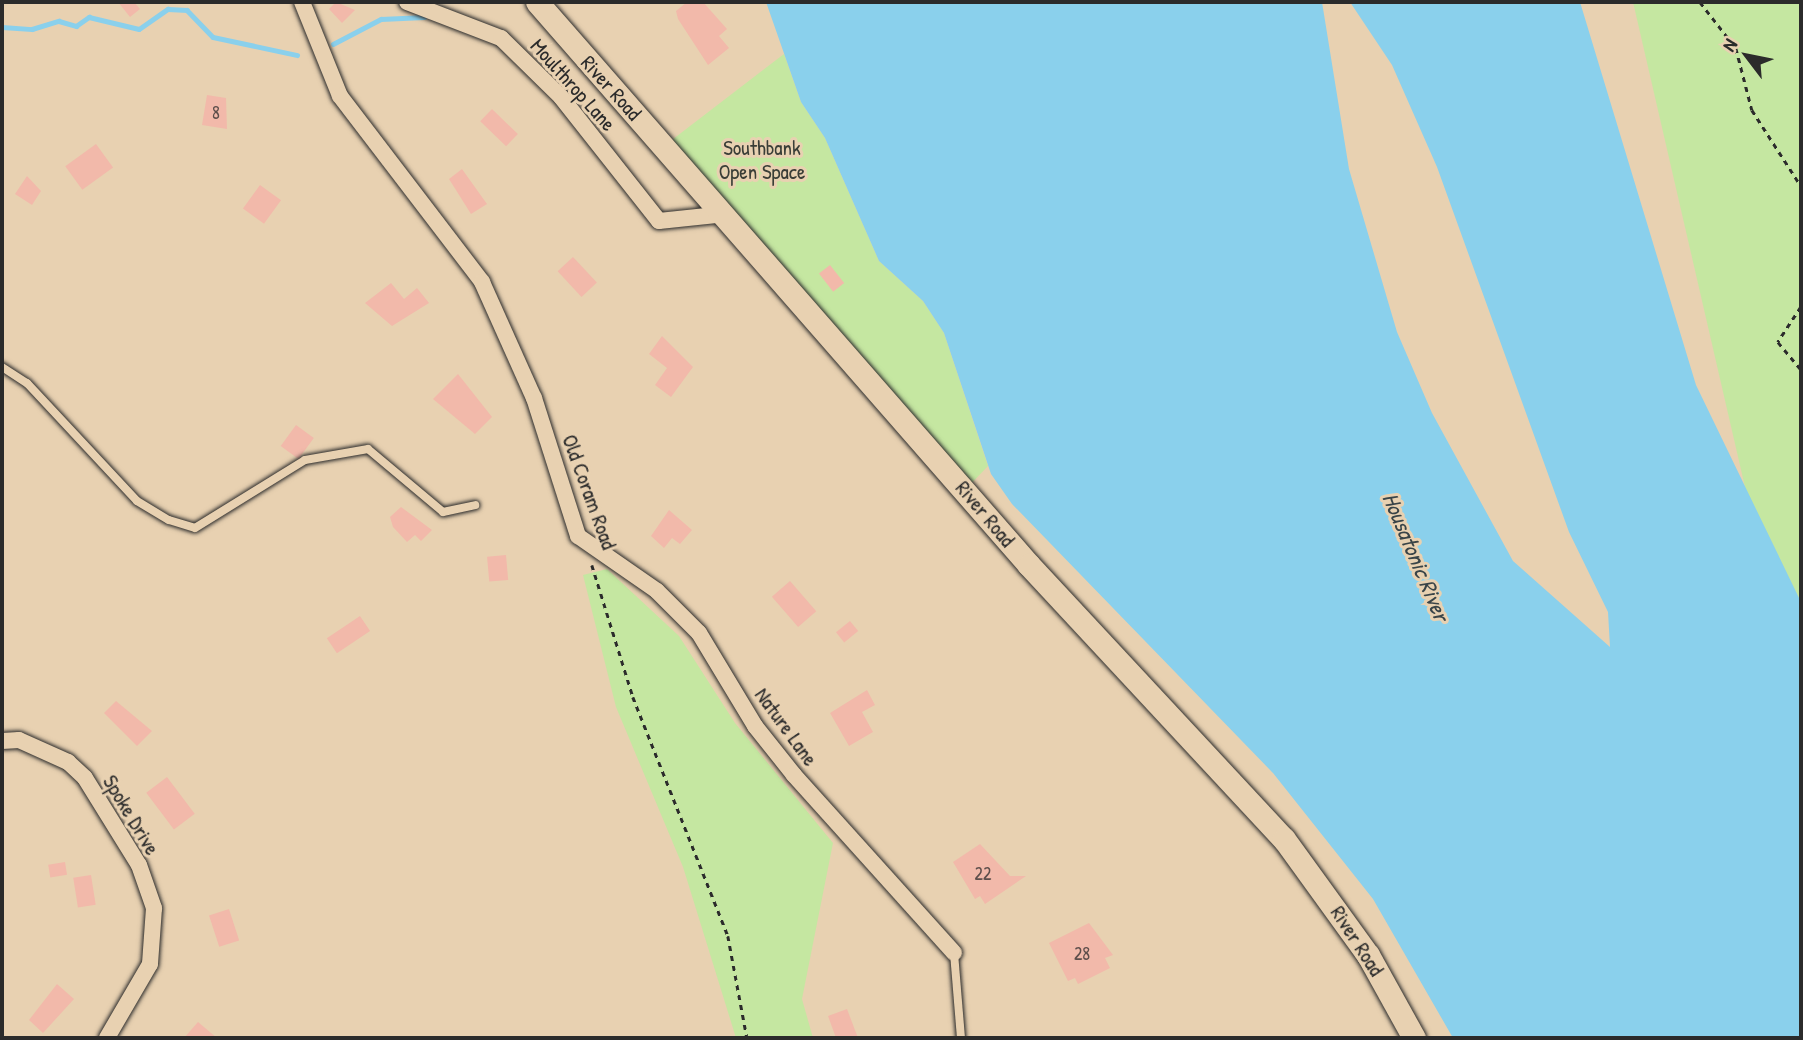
<!DOCTYPE html>
<html>
<head>
<meta charset="utf-8">
<style>
  body { margin:0 }
  #map { position:relative; width:1803px; height:1040px; overflow:hidden; background:#e8d1b1; font-family:"Patrick Hand",sans-serif }
  div>[style] { position:absolute }
  [style*='--x'] { left:calc(var(--x)*1px); top:calc(var(--y)*1px); width:calc(var(--w)*1px); rotate:calc(var(--a)*1deg) }
  .green>* { inset:0; background:#c5e7a1 }
  .water>* { inset:0; background:#8ad0ec }
  .stream>* { height:4.5px; margin:-2.25px; padding:0 2.25px; transform-origin:2.25px; border-radius:2.25px; background:#8ad0ec }
  .building>* { inset:0; background:#f2b9aa; transform-origin:0 0 }
  .path>* { height:2.5px; margin-top:-1.25px; transform-origin:0; background:repeating-linear-gradient(90deg,#2b2b2b 0 5px,transparent 0 10px) }
  .roads { filter:drop-shadow(0 0 2px #2b2b2b) drop-shadow(0 0 2px #2b2b2b) }
  .lane>* { height:8px; margin:-4px; padding:0 4px; transform-origin:4px; border-radius:4px; background:#e8d1b1 }
  .street>* { height:16px; margin:-8px; padding:0 8px; transform-origin:8px; border-radius:8px; background:#e8d1b1 }
  .secondary>* { height:23px; margin:-11.5px; padding:0 11.5px; transform-origin:11.5px; border-radius:11.5px; background:#e8d1b1 }
  span { translate:-50% -50%; white-space:nowrap; text-align:center; line-height:1.15; -webkit-text-stroke:6px #e8d1b1; paint-order:stroke }
  .number-label { font-size:18px; color:#5d4e4b }
  .number-label span { -webkit-text-stroke-width:0 }
  .street-label { font-size:21px; color:#2b2b2b }
  .park-label { font-size:21px; color:#3a3e37 }
  .water-label { font-size:23px; color:#394448; font-style:italic }
  .frame { position:absolute; inset:0; border:4px solid #2b2b2b; pointer-events:none }
  .north { position:absolute; left:1712px; top:21px; width:70px; height:70px; -webkit-text-stroke:5px #e8d1b1; paint-order:stroke; rotate:302deg; font-size:19px; font-weight:700; line-height:28px; text-align:center; color:#2b2b2b }
  .north::after { content:''; display:block; margin:auto; width:24px; height:32px; background:#2b2b2b; clip-path:polygon(50% 0,100% 100%,50% 72%,0 100%) }
</style>
</head>
<body>
<div id="map">
  <div class="green">
    <i style="clip-path:polygon(1633px 2px,1801px 2px,1801px 602px,1748px 500px)"></i>
    <i style="clip-path:polygon(784px 54px,801px 102px,825px 138px,879px 261px,923px 301px,944px 333px,988px 466px,966px 489px,664px 146px)"></i>
    <i style="clip-path:polygon(607px 569px,679px 636px,735px 723px,833px 843px,802px 999px,813px 1038px,736px 1038px,683px 867px,616px 707px,583px 575px)"></i>
  </div>
  <div class="water">
    <i style="clip-path:polygon(766px 2px,1322px 2px,1349px 169px,1397px 332px,1432px 413px,1513px 561px,1610px 647px,1608px 612px,1569px 532px,1437px 167px,1392px 65px,1350px 2px,1580px 2px,1696px 385px,1801px 602px,1801px 1038px,1453px 1038px,1373px 899px,1273px 773px,1012px 504px,991px 474px,944px 333px,923px 301px,879px 261px,825px 138px,801px 102px)"></i>
  </div>
  <div class="stream">
    <i style="--x:2;--y:27;--w:30;--a:4"></i>
    <i style="--x:32;--y:29;--w:28;--a:-17"></i>
    <i style="--x:59;--y:21;--w:18;--a:16"></i>
    <i style="--x:76;--y:26;--w:16;--a:-35"></i>
    <i style="--x:89;--y:17;--w:51;--a:13.5"></i>
    <i style="--x:139;--y:29;--w:35;--a:-35"></i>
    <i style="--x:168;--y:9;--w:19;--a:3"></i>
    <i style="--x:187;--y:10;--w:37;--a:46"></i>
    <i style="--x:213;--y:37;--w:86;--a:12.1"></i>
    <i style="--x:333;--y:44;--w:54;--a:-27.5"></i>
    <i style="--x:381;--y:19;--w:43;--a:-2.7"></i>
  </div>
  <div class="building">
    <i style="clip-path:polygon(118px 2px,134px 2px,140px 9px,130px 17px)"></i>
    <i style="clip-path:polygon(336px 2px,355px 10px,342px 23px,329px 9px)"></i>
    <i style="clip-path:polygon(687px 2px,703px 2px,727px 29px,719px 36px,729px 48px,708px 65px,678px 19px,676px 11px)"></i>
    <i style="clip-path:polygon(207px 95px,226px 98px,227px 129px,202px 125px)"></i>
    <i style="left:492px;top:109px;width:36px;height:17px;rotate:44deg"></i>
    <i style="left:96px;top:144px;width:29px;height:38px;rotate:54deg"></i>
    <i style="clip-path:polygon(462px 169px,487px 204px,471px 214px,449px 179px)"></i>
    <i style="clip-path:polygon(27px 176px,41px 191px,32px 205px,15px 194px)"></i>
    <i style="left:260px;top:185px;width:26px;height:29px;rotate:36deg"></i>
    <i style="left:573px;top:257px;width:35px;height:21px;rotate:47deg"></i>
    <i style="left:830px;top:265px;width:23px;height:14px;rotate:52deg"></i>
    <i style="clip-path:polygon(391px 283px,404px 299px,417px 288px,429px 303px,392px 326px,365px 303px)"></i>
    <i style="clip-path:polygon(662px 336px,693px 367px,671px 397px,655px 385px,667px 368px,649px 354px)"></i>
    <i style="clip-path:polygon(458px 374px,492px 417px,475px 434px,433px 399px)"></i>
    <i style="left:296px;top:425px;width:22px;height:26px;rotate:36deg"></i>
    <i style="clip-path:polygon(401px 507px,432px 530px,421px 541px,415px 535px,407px 542px,393px 527px,390px 517px)"></i>
    <i style="clip-path:polygon(669px 510px,692px 530px,680px 544px,672px 538px,664px 548px,651px 536px)"></i>
    <i style="left:506px;top:555px;width:25px;height:19px;rotate:85deg"></i>
    <i style="left:790px;top:581px;width:40px;height:24px;rotate:49deg"></i>
    <i style="left:360px;top:616px;width:18px;height:40px;rotate:56deg"></i>
    <i style="left:850px;top:621px;width:13px;height:18px;rotate:51deg"></i>
    <i style="clip-path:polygon(867px 690px,875px 705px,862px 712px,873px 732px,849px 746px,830px 713px)"></i>
    <i style="clip-path:polygon(116px 701px,152px 731px,137px 746px,104px 713px)"></i>
    <i style="left:167px;top:777px;width:46px;height:26px;rotate:53deg"></i>
    <i style="clip-path:polygon(980px 844px,1010px 876px,1026px 876px,985px 904px,980px 896px,975px 899px,953px 862px)"></i>
    <i style="left:65px;top:862px;width:13px;height:17px;rotate:81deg"></i>
    <i style="left:91px;top:875px;width:30px;height:18px;rotate:81deg"></i>
    <i style="left:229px;top:909px;width:33px;height:21px;rotate:72deg"></i>
    <i style="clip-path:polygon(1089px 923px,1113px 955px,1105px 958px,1110px 968px,1078px 984px,1075px 978px,1068px 981px,1049px 943px)"></i>
    <i style="clip-path:polygon(57px 984px,74px 999px,43px 1033px,29px 1020px)"></i>
    <i style="clip-path:polygon(847px 1009px,858px 1038px,836px 1038px,828px 1016px)"></i>
    <i style="clip-path:polygon(198px 1022px,217px 1038px,184px 1038px)"></i>
  </div>
  <div class="path">
    <i style="--x:1700;--y:2;--w:58;--a:52"></i>
    <i style="--x:1736;--y:48;--w:64;--a:75.5"></i>
    <i style="--x:1752;--y:110;--w:90;--a:57.2"></i>
    <i style="--x:1801;--y:307;--w:42;--a:123.3"></i>
    <i style="--x:1778;--y:342;--w:35;--a:50"></i>
    <i style="--x:592;--y:565;--w:138;--a:72.7"></i>
    <i style="--x:633;--y:697;--w:257;--a:68.3"></i>
    <i style="--x:728;--y:936;--w:104;--a:79.4"></i>
  </div>
  <div class="roads">
    <div class="lane">
      <i style="--x:2;--y:367;--w:30;--a:33"></i>
      <i style="--x:27;--y:383;--w:161;--a:47"></i>
      <i style="--x:137;--y:501;--w:37;--a:31"></i>
      <i style="--x:169;--y:520;--w:27;--a:17"></i>
      <i style="--x:195;--y:528;--w:129;--a:-31.7"></i>
      <i style="--x:305;--y:460;--w:64;--a:-9.9"></i>
      <i style="--x:368;--y:449;--w:98;--a:40"></i>
      <i style="--x:443;--y:512;--w:33;--a:-12"></i>
      <i style="--x:954;--y:953;--w:85;--a:85.3"></i>
    </div>
    <div class="street">
      <i style="--x:302;--y:2;--w:101;--a:68"></i>
      <i style="--x:340;--y:96;--w:234;--a:52.6"></i>
      <i style="--x:482;--y:282;--w:127;--a:65.9"></i>
      <i style="--x:534;--y:398;--w:145;--a:72.3"></i>
      <i style="--x:578;--y:536;--w:96;--a:34.8"></i>
      <i style="--x:657;--y:591;--w:59;--a:45"></i>
      <i style="--x:699;--y:633;--w:109;--a:58.9"></i>
      <i style="--x:755;--y:726;--w:63;--a:51.5"></i>
      <i style="--x:794;--y:775;--w:239;--a:48"></i>
      <i style="--x:407;--y:2;--w:101;--a:21"></i>
      <i style="--x:501;--y:38;--w:84;--a:44.5"></i>
      <i style="--x:561;--y:97;--w:158;--a:51.7"></i>
      <i style="--x:659;--y:221;--w:67;--a:-6"></i>
      <i style="--x:2;--y:741;--w:17;--a:-3"></i>
      <i style="--x:19;--y:740;--w:54;--a:24.2"></i>
      <i style="--x:68;--y:762;--w:23;--a:43"></i>
      <i style="--x:85;--y:778;--w:102;--a:58.2"></i>
      <i style="--x:139;--y:865;--w:46;--a:70.8"></i>
      <i style="--x:154;--y:908;--w:56;--a:94.1"></i>
      <i style="--x:150;--y:964;--w:86;--a:120.2"></i>
    </div>
    <div class="secondary">
      <i style="--x:537;--y:2;--w:748;--a:48.85"></i>
      <i style="--x:1029;--y:565;--w:374;--a:47.1"></i>
      <i style="--x:1284;--y:839;--w:143;--a:54.1"></i>
      <i style="--x:1368;--y:955;--w:95;--a:61"></i>
    </div>
  </div>
  <div class="number-label">
    <span style="left:216px;top:113px">8</span>
    <span style="left:983px;top:874px">22</span>
    <span style="left:1082px;top:954px">28</span>
  </div>
  <div class="street-label">
    <span style="left:573px;top:85px;rotate:48deg">Moulthrop Lane</span>
    <span style="left:611px;top:88px;rotate:48deg">River Road</span>
    <span style="left:589px;top:492px;rotate:70deg">Old Coram Road</span>
    <span style="left:985px;top:514px;rotate:50deg">River Road</span>
    <span style="left:786px;top:727px;rotate:54deg">Nature Lane</span>
    <span style="left:131px;top:815px;rotate:59deg">Spoke Drive</span>
    <span style="left:1357px;top:941px;rotate:57deg">River Road</span>
  </div>
  <div class="park-label">
    <span style="left:762px;top:160px">Southbank<br>Open Space</span>
  </div>
  <div class="water-label">
    <span style="left:1416px;top:557px;rotate:67deg">Housatonic River</span>
  </div>
  <div class="frame"></div>
  <div class="north">N</div>
</div>
</body>
</html>
